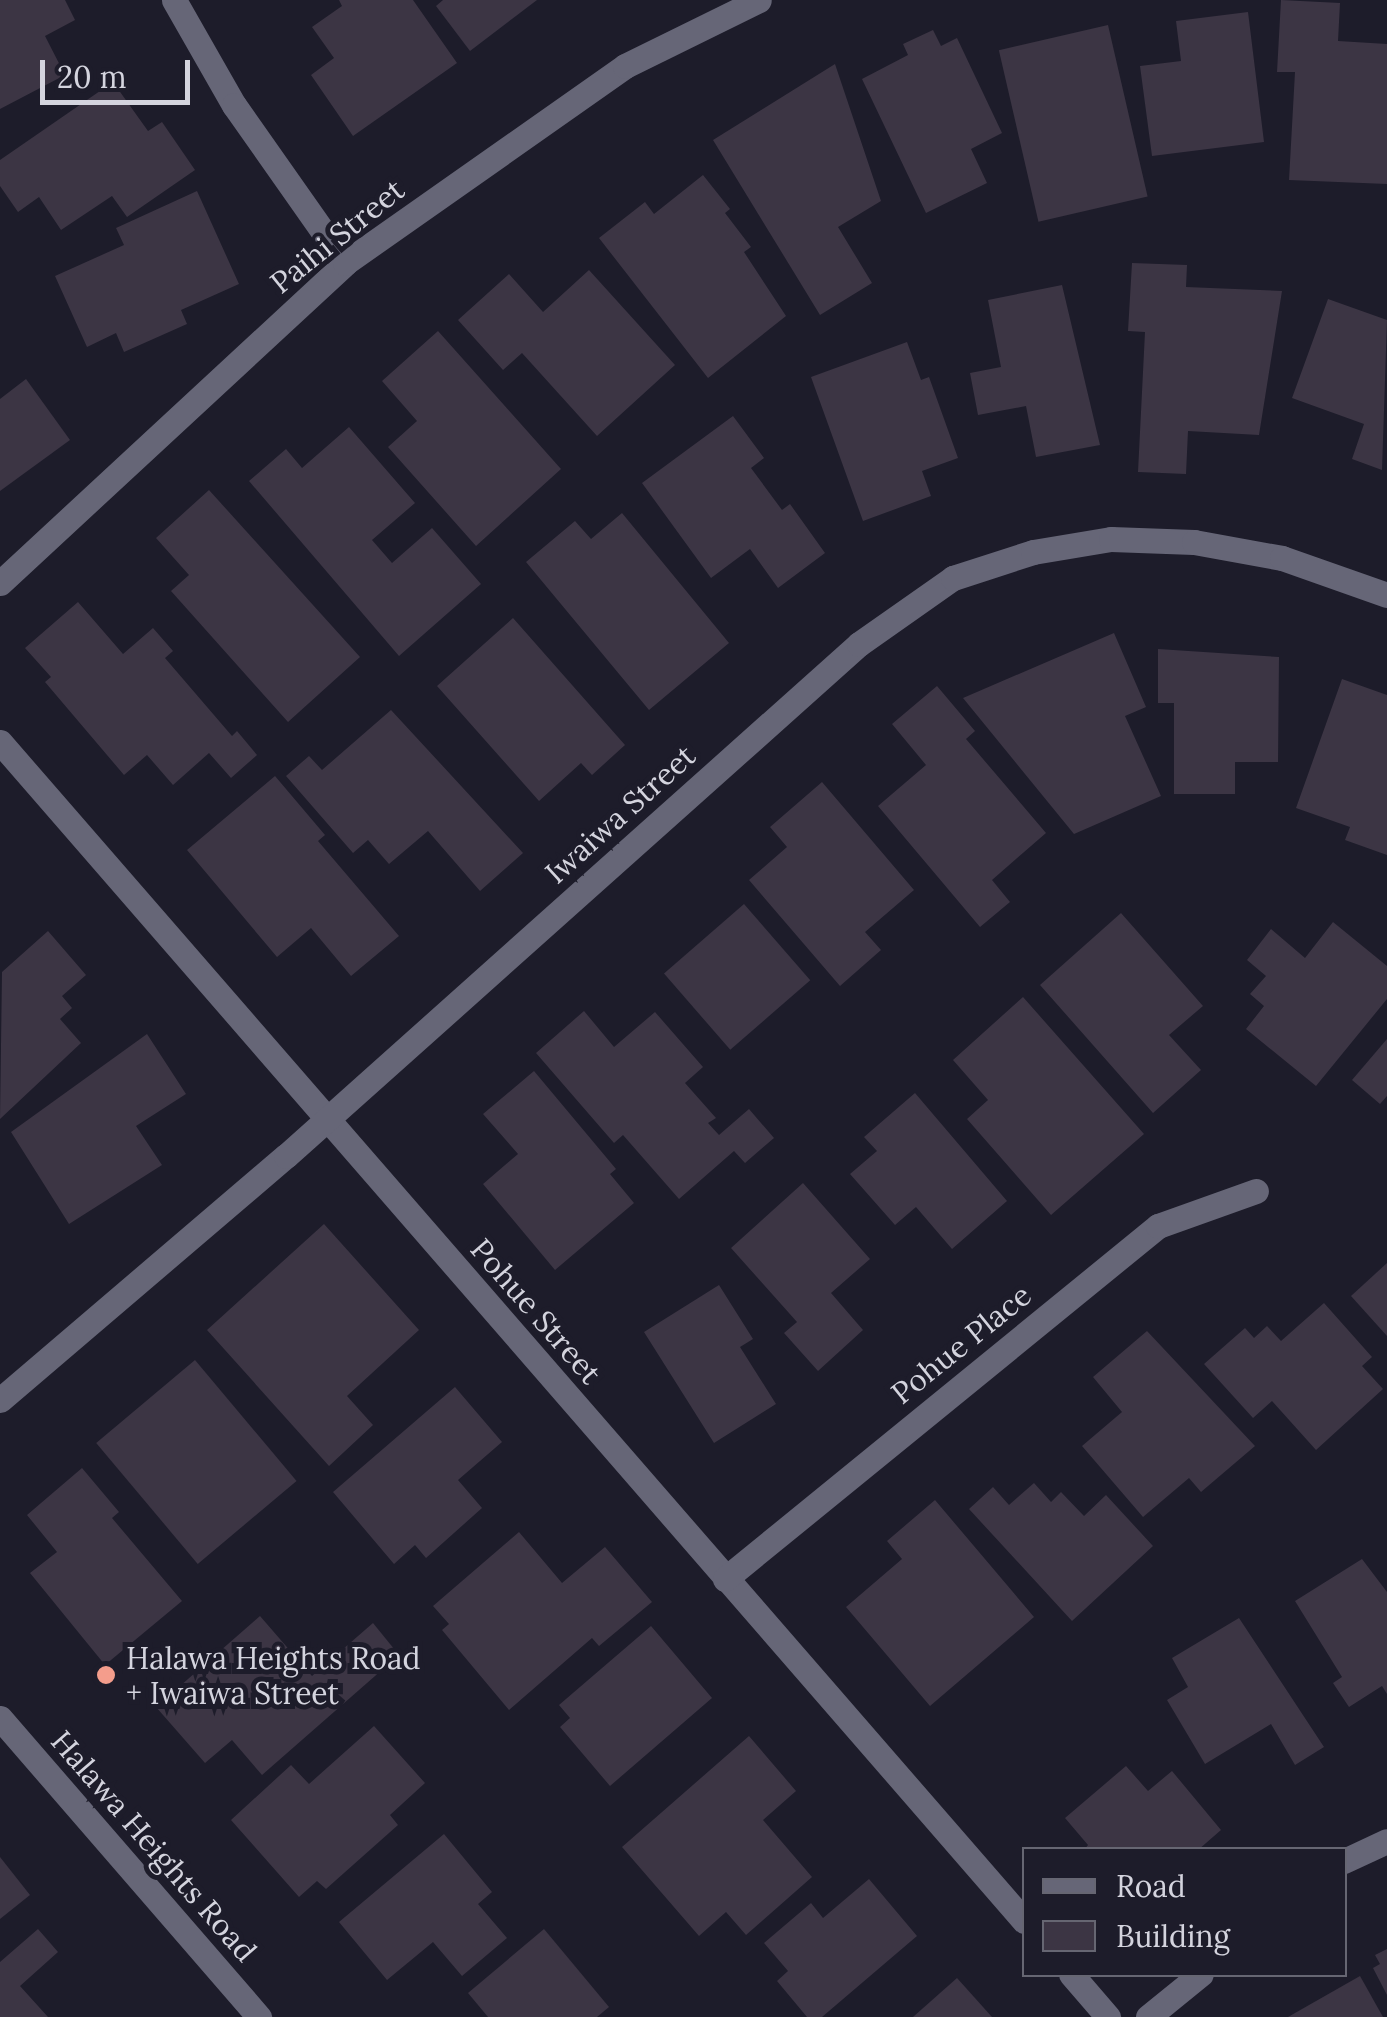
<!DOCTYPE html>
<html>
<head>
<meta charset="utf-8">
<style>
  body { margin:0 }
  #map { position:relative; width:1387px; height:2017px; overflow:hidden; background:#1d1c2a; font-family:Lora,serif }
  div>[style] { position:absolute }
  [style*='--x'] { left:calc(var(--x)*1px); top:calc(var(--y)*1px); width:calc(var(--w)*1px); rotate:calc(var(--a)*1deg) }
  .building>* { inset:0; background:#3c3544; transform-origin:0 0 }
  .street>* { height:25px; margin:-12.5px; padding:0 12.5px; transform-origin:12.5px; border-radius:12.5px; background:#667 }
  .secondary>* { height:25px; margin:-12.5px; padding:0 12.5px; transform-origin:12.5px; border-radius:12.5px; background:#667 }
  .dots>* { width:28px; height:28px; translate:-50% -50%; box-sizing:border-box; border:5px solid #1d1c2a; border-radius:50% }
  span { translate:-50% -50%; white-space:nowrap; text-align:center; line-height:1.15; -webkit-text-stroke:10px #1d1c2a; paint-order:stroke }
  .street-label { font-size:30px; color:#d4d4de }
  .poi-label { font-size:30px; color:#d4d4de }
  .left { translate:0 -50%; text-align:left }
  .legend { position:absolute; left:1022px; top:1847px; width:325px; height:130px; box-sizing:border-box; background:#1d1c2a; border:2px solid #666672; margin:0; padding:12px 18px; list-style:none; font-size:30px; color:#d4d4de }
  .legend li { display:flex; align-items:center; gap:20px; height:50px }
  .legend b { width:50px; border:2px solid #666672 }
  .scale { position:absolute; left:40px; top:60px; width:150px; height:45px; box-sizing:border-box; border:5px solid #d4d4de; border-top:0; padding-left:12px; font-size:30px; line-height:35px; white-space:nowrap; color:#d4d4de; -webkit-text-stroke:8px #1d1c2a; paint-order:stroke }
</style>
</head>
<body>
<div id="map">
  <div class="building">
    <i style="clip-path:polygon(0 0,65px 0,75px 20px,45px 36px,65px 75px,0 109px)"></i>
    <i style="clip-path:polygon(339px 0,413px 0,457px 63px,353px 136px,311px 75px,334px 58px,312px 27px,342px 6px)"></i>
    <i style="clip-path:polygon(443px 0,537px 0,470px 51px,436px 6px)"></i>
    <i style="clip-path:polygon(1281px 0,1340px 3px,1338px 41px,1387px 44px,1387px 184px,1289px 180px,1295px 72px,1277px 72px)"></i>
    <i style="clip-path:polygon(1248px 12px,1264px 142px,1152px 156px,1140px 66px,1181px 61px,1176px 21px)"></i>
    <i style="left:1108px;top:25px;width:176px;height:112px;rotate:77deg"></i>
    <i style="clip-path:polygon(933px 30px,941px 46px,957px 38px,1002px 133px,971px 149px,987px 183px,926px 213px,862px 79px,908px 55px,903px 44px)"></i>
    <i style="clip-path:polygon(835px 64px,881px 201px,838px 227px,872px 283px,820px 315px,713px 140px)"></i>
    <i style="clip-path:polygon(113px 82px,148px 131px,162px 122px,195px 170px,127px 217px,112px 196px,61px 230px,39px 197px,18px 212px,0 186px,0 160px)"></i>
    <i style="clip-path:polygon(703px 175px,730px 209px,725px 213px,751px 247px,744px 252px,786px 316px,708px 378px,599px 238px,645px 202px,654px 214px)"></i>
    <i style="clip-path:polygon(197px 191px,239px 284px,181px 310px,187px 324px,124px 352px,116px 333px,87px 347px,55px 276px,124px 245px,116px 228px)"></i>
    <i style="clip-path:polygon(1132px 263px,1187px 265px,1186px 287px,1282px 291px,1259px 435px,1188px 431px,1186px 474px,1138px 472px,1145px 332px,1128px 331px)"></i>
    <i style="clip-path:polygon(589px 270px,675px 365px,597px 436px,522px 353px,503px 370px,458px 320px,509px 274px,543px 312px)"></i>
    <i style="clip-path:polygon(1062px 285px,1100px 445px,1036px 457px,1026px 406px,978px 415px,970px 373px,1001px 367px,988px 300px)"></i>
    <i style="clip-path:polygon(1328px 299px,1387px 320px,1382px 470px,1352px 459px,1364px 424px,1292px 398px)"></i>
    <i style="clip-path:polygon(438px 331px,561px 469px,476px 546px,388px 447px,417px 421px,382px 381px)"></i>
    <i style="clip-path:polygon(907px 342px,921px 380px,929px 377px,958px 458px,922px 471px,931px 496px,863px 521px,811px 377px)"></i>
    <i style="clip-path:polygon(26px 379px,70px 440px,0 491px,0 399px)"></i>
    <i style="clip-path:polygon(733px 416px,764px 458px,751px 468px,782px 510px,790px 504px,825px 553px,778px 588px,750px 549px,711px 578px,642px 483px)"></i>
    <i style="clip-path:polygon(349px 427px,415px 503px,372px 540px,392px 563px,432px 528px,481px 584px,399px 656px,249px 481px,286px 449px,302px 468px)"></i>
    <i style="clip-path:polygon(209px 490px,360px 657px,288px 722px,171px 591px,189px 575px,156px 538px)"></i>
    <i style="clip-path:polygon(622px 513px,729px 643px,649px 710px,526px 562px,575px 521px,591px 539px)"></i>
    <i style="clip-path:polygon(78px 602px,123px 654px,153px 628px,173px 651px,165px 658px,232px 736px,237px 731px,257px 755px,231px 778px,209px 753px,173px 785px,147px 755px,124px 775px,45px 682px,51px 677px,25px 648px)"></i>
    <i style="clip-path:polygon(513px 618px,625px 745px,592px 775px,581px 763px,539px 801px,437px 686px)"></i>
    <i style="clip-path:polygon(1114px 633px,1146px 707px,1125px 716px,1161px 796px,1074px 834px,963px 698px)"></i>
    <i style="clip-path:polygon(1158px 649px,1279px 657px,1278px 762px,1235px 762px,1235px 794px,1174px 794px,1174px 703px,1158px 703px)"></i>
    <i style="clip-path:polygon(1342px 679px,1387px 695px,1387px 855px,1345px 840px,1350px 827px,1296px 808px)"></i>
    <i style="clip-path:polygon(937px 686px,975px 731px,966px 739px,1046px 833px,992px 880px,1010px 902px,980px 927px,878px 806px,926px 765px,892px 724px)"></i>
    <i style="clip-path:polygon(391px 710px,523px 853px,480px 891px,428px 831px,389px 864px,368px 840px,353px 853px,286px 776px,309px 756px,322px 770px)"></i>
    <i style="clip-path:polygon(275px 776px,325px 835px,318px 841px,399px 936px,351px 976px,311px 928px,277px 957px,187px 850px)"></i>
    <i style="clip-path:polygon(822px 782px,914px 890px,865px 932px,881px 950px,840px 986px,749px 880px,787px 847px,770px 827px)"></i>
    <i style="left:744px;top:904px;width:101px;height:106px;rotate:49deg"></i>
    <i style="clip-path:polygon(1121px 913px,1203px 1006px,1169px 1035px,1201px 1070px,1153px 1113px,1040px 985px)"></i>
    <i style="clip-path:polygon(1333px 922px,1387px 966px,1387px 999px,1316px 1086px,1246px 1029px,1264px 1006px,1250px 994px,1266px 976px,1247px 960px,1271px 929px,1305px 958px)"></i>
    <i style="clip-path:polygon(48px 931px,86px 975px,62px 996px,72px 1008px,60px 1019px,81px 1043px,0 1119px,2px 972px)"></i>
    <i style="clip-path:polygon(1023px 997px,1144px 1134px,1051px 1215px,967px 1119px,988px 1100px,953px 1060px)"></i>
    <i style="clip-path:polygon(584px 1011px,614px 1047px,655px 1012px,703px 1067px,685px 1083px,716px 1118px,708px 1123px,719px 1135px,749px 1109px,774px 1138px,745px 1163px,734px 1151px,679px 1199px,623px 1135px,614px 1143px,536px 1053px)"></i>
    <i style="clip-path:polygon(147px 1034px,186px 1094px,136px 1126px,162px 1165px,69px 1224px,11px 1132px)"></i>
    <i style="clip-path:polygon(1387px 1039px,1387px 1096px,1380px 1104px,1352px 1080px)"></i>
    <i style="clip-path:polygon(534px 1071px,616px 1169px,610px 1174px,634px 1203px,555px 1270px,483px 1184px,518px 1154px,483px 1114px)"></i>
    <i style="clip-path:polygon(915px 1093px,1007px 1201px,952px 1249px,916px 1207px,895px 1225px,850px 1174px,877px 1151px,864px 1137px)"></i>
    <i style="clip-path:polygon(803px 1183px,870px 1259px,831px 1293px,863px 1330px,818px 1371px,784px 1333px,797px 1322px,731px 1248px)"></i>
    <i style="clip-path:polygon(324px 1224px,419px 1330px,347px 1396px,373px 1425px,329px 1466px,207px 1330px)"></i>
    <i style="clip-path:polygon(1387px 1263px,1387px 1336px,1351px 1296px)"></i>
    <i style="clip-path:polygon(719px 1285px,753px 1339px,740px 1347px,776px 1404px,714px 1443px,644px 1332px)"></i>
    <i style="clip-path:polygon(1324px 1303px,1372px 1357px,1362px 1366px,1383px 1389px,1316px 1450px,1272px 1401px,1253px 1418px,1204px 1364px,1245px 1328px,1254px 1338px,1267px 1326px,1281px 1341px)"></i>
    <i style="clip-path:polygon(1147px 1331px,1255px 1446px,1201px 1492px,1189px 1478px,1143px 1517px,1082px 1446px,1122px 1412px,1093px 1377px)"></i>
    <i style="left:195px;top:1360px;width:158px;height:129px;rotate:50deg"></i>
    <i style="clip-path:polygon(455px 1387px,502px 1442px,458px 1480px,482px 1508px,426px 1558px,415px 1545px,394px 1564px,333px 1492px)"></i>
    <i style="clip-path:polygon(82px 1468px,119px 1512px,112px 1518px,182px 1601px,105px 1665px,30px 1573px,57px 1552px,27px 1515px)"></i>
    <i style="clip-path:polygon(1034px 1483px,1051px 1502px,1061px 1492px,1084px 1516px,1106px 1495px,1153px 1546px,1072px 1621px,969px 1509px,993px 1487px,1009px 1505px)"></i>
    <i style="clip-path:polygon(935px 1500px,1034px 1617px,930px 1706px,846px 1607px,902px 1559px,887px 1541px)"></i>
    <i style="clip-path:polygon(519px 1532px,562px 1583px,605px 1547px,652px 1602px,599px 1646px,592px 1638px,509px 1710px,442px 1630px,449px 1624px,433px 1606px)"></i>
    <i style="clip-path:polygon(1362px 1559px,1387px 1592px,1387px 1694px,1382px 1686px,1349px 1707px,1333px 1683px,1342px 1677px,1295px 1601px)"></i>
    <i style="clip-path:polygon(260px 1616px,312px 1676px,373px 1623px,399px 1655px,262px 1775px,232px 1740px,205px 1763px,156px 1707px)"></i>
    <i style="clip-path:polygon(1239px 1618px,1324px 1747px,1295px 1765px,1271px 1724px,1205px 1764px,1167px 1700px,1188px 1687px,1172px 1658px)"></i>
    <i style="clip-path:polygon(651px 1626px,712px 1698px,610px 1786px,560px 1727px,570px 1718px,559px 1705px)"></i>
    <i style="clip-path:polygon(374px 1726px,425px 1783px,390px 1815px,398px 1825px,326px 1889px,317px 1881px,299px 1897px,231px 1820px,291px 1765px,309px 1784px)"></i>
    <i style="clip-path:polygon(749px 1736px,796px 1791px,763px 1820px,812px 1877px,746px 1935px,726px 1912px,699px 1936px,622px 1847px)"></i>
    <i style="clip-path:polygon(1126px 1766px,1148px 1791px,1172px 1771px,1221px 1830px,1198px 1850px,1084px 1850px,1088px 1845px,1065px 1818px)"></i>
    <i style="clip-path:polygon(444px 1834px,492px 1892px,478px 1904px,507px 1938px,462px 1976px,433px 1942px,387px 1980px,339px 1922px)"></i>
    <i style="clip-path:polygon(0 1857px,30px 1895px,0 1919px)"></i>
    <i style="clip-path:polygon(869px 1879px,917px 1936px,822px 2017px,807px 2017px,777px 1981px,788px 1971px,764px 1943px,811px 1903px,823px 1918px)"></i>
    <i style="clip-path:polygon(38px 1929px,58px 1952px,20px 1986px,48px 2017px,0 2017px,0 1962px)"></i>
    <i style="clip-path:polygon(544px 1929px,609px 2007px,597px 2017px,488px 2017px,468px 1993px)"></i>
    <i style="clip-path:polygon(1387px 1949px,1387px 1995px,1373px 1968px,1380px 1964px,1375px 1955px)"></i>
    <i style="clip-path:polygon(1360px 1976px,1383px 2017px,1288px 2017px)"></i>
    <i style="clip-path:polygon(957px 1978px,992px 2017px,913px 2017px)"></i>
  </div>
  <div class="street">
    <i style="--x:174;--y:0;--w:121;--a:60.3"></i>
    <i style="--x:234;--y:105;--w:193;--a:54.9"></i>
    <i style="--x:0;--y:583;--w:471;--a:-42.8"></i>
    <i style="--x:345;--y:263;--w:342;--a:-35.1"></i>
    <i style="--x:625;--y:66;--w:149;--a:-26.2"></i>
    <i style="--x:0;--y:742;--w:1562;--a:49.02"></i>
    <i style="--x:0;--y:1400;--w:376;--a:-40.5"></i>
    <i style="--x:286;--y:1156;--w:768;--a:-41.78"></i>
    <i style="--x:859;--y:644;--w:115;--a:-35.1"></i>
    <i style="--x:953;--y:578;--w:84;--a:-18"></i>
    <i style="--x:1033;--y:552;--w:79;--a:-9.5"></i>
    <i style="--x:1111;--y:539;--w:83;--a:2.1"></i>
    <i style="--x:1194;--y:542;--w:89;--a:10.3"></i>
    <i style="--x:1282;--y:558;--w:111;--a:19.4"></i>
    <i style="--x:725;--y:1579;--w:559;--a:-39.19"></i>
    <i style="--x:1158;--y:1226;--w:104;--a:-19.7"></i>
    <i style="--x:1344;--y:1861;--w:47;--a:-24.9"></i>
    <i style="--x:1071;--y:1974;--w:57;--a:49.3"></i>
    <i style="--x:1148;--y:2017;--w:68;--a:-39.1"></i>
  </div>
  <div class="secondary">
    <i style="--x:0;--y:1718;--w:396;--a:49.1"></i>
  </div>
  <div class="dots">
    <i style="left:106px;top:1675px;background:#f49d8c"></i>
  </div>
  <div class="street-label">
    <span style="left:337px;top:236px;rotate:-39deg">Paihi Street</span>
    <span style="left:620px;top:814px;rotate:-42deg">Iwaiwa Street</span>
    <span style="left:536px;top:1311px;rotate:49deg">Pohue Street</span>
    <span style="left:961px;top:1344px;rotate:-39deg">Pohue Place</span>
    <span style="left:154px;top:1846px;rotate:49deg">Halawa Heights Road</span>
  </div>
  <div class="poi-label">
    <span class="left" style="left:126px;top:1675px">Halawa Heights Road<br>+ Iwaiwa Street</span>
  </div>
  <ul class="legend">
  <li><b style="height:12px;background:#667"></b>Road</li>
  <li><b style="height:28px;background:#3c3544"></b>Building</li>
  </ul>
  <div class="scale">20 m</div>
</div>
</body>
</html>
